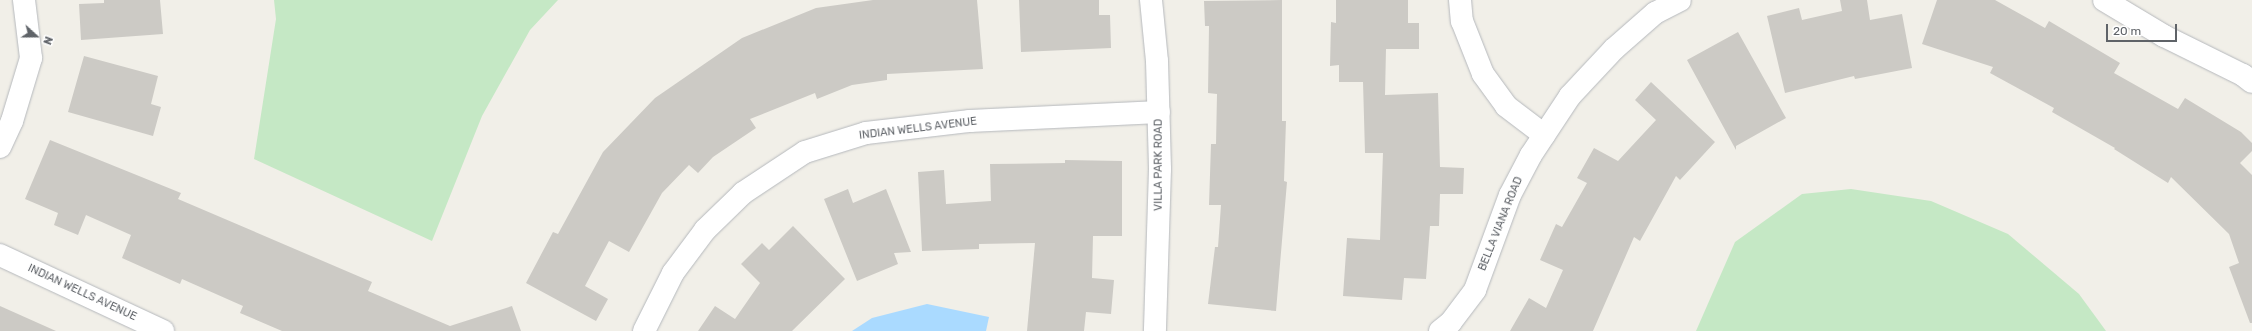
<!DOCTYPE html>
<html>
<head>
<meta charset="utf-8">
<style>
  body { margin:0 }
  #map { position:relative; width:2252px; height:331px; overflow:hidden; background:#f1efe8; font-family:Rubik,sans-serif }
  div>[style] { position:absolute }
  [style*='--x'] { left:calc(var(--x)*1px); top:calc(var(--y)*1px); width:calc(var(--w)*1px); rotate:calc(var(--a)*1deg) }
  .green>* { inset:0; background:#c5e8c5 }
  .water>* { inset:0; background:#aadaff }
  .building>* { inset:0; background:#cccac5 }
  .roads { filter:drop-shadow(0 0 1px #b5b8bc) drop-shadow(0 0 1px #b5b8bc) }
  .minor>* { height:22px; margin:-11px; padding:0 11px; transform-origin:11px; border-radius:11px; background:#fff }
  span { translate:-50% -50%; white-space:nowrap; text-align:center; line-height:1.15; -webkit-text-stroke:3px #fff; paint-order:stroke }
  .street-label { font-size:11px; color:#5f6368 }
  .north { position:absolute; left:16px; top:16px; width:40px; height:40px; -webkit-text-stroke:3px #fff; paint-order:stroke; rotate:111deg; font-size:11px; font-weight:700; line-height:16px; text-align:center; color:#5f6368 }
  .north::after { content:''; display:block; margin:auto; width:14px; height:18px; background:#5f6368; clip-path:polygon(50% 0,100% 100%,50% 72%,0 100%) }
  .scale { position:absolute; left:2106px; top:24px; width:71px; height:18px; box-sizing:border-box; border:2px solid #5f6368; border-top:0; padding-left:5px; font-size:12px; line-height:14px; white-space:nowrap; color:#5f6368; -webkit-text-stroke:3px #fff; paint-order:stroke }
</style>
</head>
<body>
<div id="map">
  <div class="green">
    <i style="clip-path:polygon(274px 0,558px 0,530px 30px,482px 116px,432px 241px,254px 159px,276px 19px)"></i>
    <i style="clip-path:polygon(1851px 189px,1931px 201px,2008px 234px,2079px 294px,2106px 331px,1696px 331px,1735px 242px,1802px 194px)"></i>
  </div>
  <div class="water">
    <i style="clip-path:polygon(927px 304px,989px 317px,986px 331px,852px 331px,872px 318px)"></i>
  </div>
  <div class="building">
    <i style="clip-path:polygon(104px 0,160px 0,163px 34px,81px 40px,79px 4px,104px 3px)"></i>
    <i style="clip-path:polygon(873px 0,977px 0,983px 69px,887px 74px,887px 80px,852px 85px,817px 99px,815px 93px,750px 119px,756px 128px,713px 157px,698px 173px,689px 165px,662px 193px,629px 252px,609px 241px,585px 286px,608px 299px,596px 321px,526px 283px,553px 232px,558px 234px,603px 152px,655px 98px,742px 38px,816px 8px)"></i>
    <i style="clip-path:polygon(1019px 0,1099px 0,1099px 15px,1110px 15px,1111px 48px,1021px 52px)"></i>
    <i style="clip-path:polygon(1282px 0,1282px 121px,1286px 121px,1284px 181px,1287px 182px,1276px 311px,1208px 304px,1215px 247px,1218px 247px,1221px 205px,1209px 205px,1211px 144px,1216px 144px,1217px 94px,1208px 93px,1209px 26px,1205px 26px,1204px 1px)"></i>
    <i style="clip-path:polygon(1336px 0,1408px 0,1408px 23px,1419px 23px,1419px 49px,1386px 49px,1385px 95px,1438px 93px,1440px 167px,1464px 168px,1463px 194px,1440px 194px,1439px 226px,1430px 226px,1426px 279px,1404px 278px,1402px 300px,1343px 296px,1347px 238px,1380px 240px,1383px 153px,1365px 153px,1363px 82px,1339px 82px,1339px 65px,1330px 66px,1331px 22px,1336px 23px)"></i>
    <i style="clip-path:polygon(1840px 0,1867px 0,1870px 20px,1902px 14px,1912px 68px,1855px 79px,1854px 76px,1785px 93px,1767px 16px,1799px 8px,1802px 20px,1842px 11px)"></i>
    <i style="clip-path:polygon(1937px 0,1995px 0,2045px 28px,2049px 21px,2120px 63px,2114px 73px,2178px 109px,2185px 98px,2241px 132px,2252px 143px,2252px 151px,2240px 163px,2252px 175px,2252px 323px,2250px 323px,2229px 267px,2239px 263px,2229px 234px,2171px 177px,2168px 183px,2114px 149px,2115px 148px,2052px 112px,2054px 108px,1990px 73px,1993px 67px,1922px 44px)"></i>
    <i style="clip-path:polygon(1738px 32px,1786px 118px,1736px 146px,1736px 150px,1687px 60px)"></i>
    <i style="clip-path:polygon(84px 56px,158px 76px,151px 104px,161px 107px,153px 136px,68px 112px)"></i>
    <i style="clip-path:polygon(1651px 82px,1715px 142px,1680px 180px,1676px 176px,1640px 241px,1634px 237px,1593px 331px,1510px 331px,1529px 298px,1546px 308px,1563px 270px,1540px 260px,1556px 224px,1562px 227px,1587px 183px,1577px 178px,1594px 148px,1618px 161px,1656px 120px,1635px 100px)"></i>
    <i style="clip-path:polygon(50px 140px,181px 193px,178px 199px,372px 282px,368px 291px,450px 326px,512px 306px,521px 331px,282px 331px,240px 313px,243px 306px,182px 279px,180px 284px,122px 258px,131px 235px,86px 215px,78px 235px,54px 225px,58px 213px,25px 199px)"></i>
    <i style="clip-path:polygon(1065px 160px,1122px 161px,1122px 236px,1093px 236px,1092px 278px,1114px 280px,1111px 314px,1086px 312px,1084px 331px,1027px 331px,1035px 243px,979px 244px,979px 249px,922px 251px,918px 172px,944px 170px,946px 204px,991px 201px,990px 164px,1065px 163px)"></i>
    <i style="clip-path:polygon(848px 189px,853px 203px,886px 189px,911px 252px,894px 253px,898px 264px,857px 281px,824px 199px)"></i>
    <i style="clip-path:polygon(793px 226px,845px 279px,792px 331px,698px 331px,715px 306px,735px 319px,760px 283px,741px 264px,762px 243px,769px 250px)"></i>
    <i style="clip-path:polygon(0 306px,56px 331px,0 331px)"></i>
  </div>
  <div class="roads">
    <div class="minor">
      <i style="--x:1151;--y:0;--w:61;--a:84.4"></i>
      <i style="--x:1157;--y:61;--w:108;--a:88.4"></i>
      <i style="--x:1160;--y:169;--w:162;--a:91.8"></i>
      <i style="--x:1460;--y:0;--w:21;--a:85"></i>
      <i style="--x:1462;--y:21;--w:57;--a:68.4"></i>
      <i style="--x:1483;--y:74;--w:39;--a:54"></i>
      <i style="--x:1506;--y:106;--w:48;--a:37.3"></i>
      <i style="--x:2104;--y:0;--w:70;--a:31"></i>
      <i style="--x:2164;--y:36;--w:88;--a:26.3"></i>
      <i style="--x:2243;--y:75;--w:11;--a:38"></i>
      <i style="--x:0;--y:147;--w:29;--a:-65"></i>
      <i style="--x:12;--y:121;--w:66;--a:-73.2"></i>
      <i style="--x:31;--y:58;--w:58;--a:-96.9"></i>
      <i style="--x:0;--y:255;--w:180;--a:25"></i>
      <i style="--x:644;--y:331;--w:65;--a:-63.4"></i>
      <i style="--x:673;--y:273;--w:54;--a:-53.3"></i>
      <i style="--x:705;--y:230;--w:53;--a:-44.2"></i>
      <i style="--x:743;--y:193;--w:74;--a:-33.5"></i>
      <i style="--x:805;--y:152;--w:64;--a:-17.3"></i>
      <i style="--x:866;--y:133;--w:105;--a:-6.6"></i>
      <i style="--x:970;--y:121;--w:189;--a:-2.7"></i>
      <i style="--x:1440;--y:331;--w:14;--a:-39"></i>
      <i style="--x:1451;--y:322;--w:40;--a:-53"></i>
      <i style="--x:1475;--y:290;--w:101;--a:-69.8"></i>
      <i style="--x:1510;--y:195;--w:45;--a:-62.3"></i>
      <i style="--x:1531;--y:155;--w:71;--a:-56.5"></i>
      <i style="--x:1570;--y:96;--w:64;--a:-46.9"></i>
      <i style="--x:1614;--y:49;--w:55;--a:-41.3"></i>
      <i style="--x:1655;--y:13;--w:28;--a:-27"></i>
    </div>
  </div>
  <div class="street-label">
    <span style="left:918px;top:129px;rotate:-7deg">INDIAN WELLS AVENUE</span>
    <span style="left:1159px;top:165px;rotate:-90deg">VILLA PARK ROAD</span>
    <span style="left:1501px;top:224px;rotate:-68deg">BELLA VIANA ROAD</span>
    <span style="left:82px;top:293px;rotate:25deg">INDIAN WELLS AVENUE</span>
  </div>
  <div class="north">N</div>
  <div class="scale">20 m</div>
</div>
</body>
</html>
